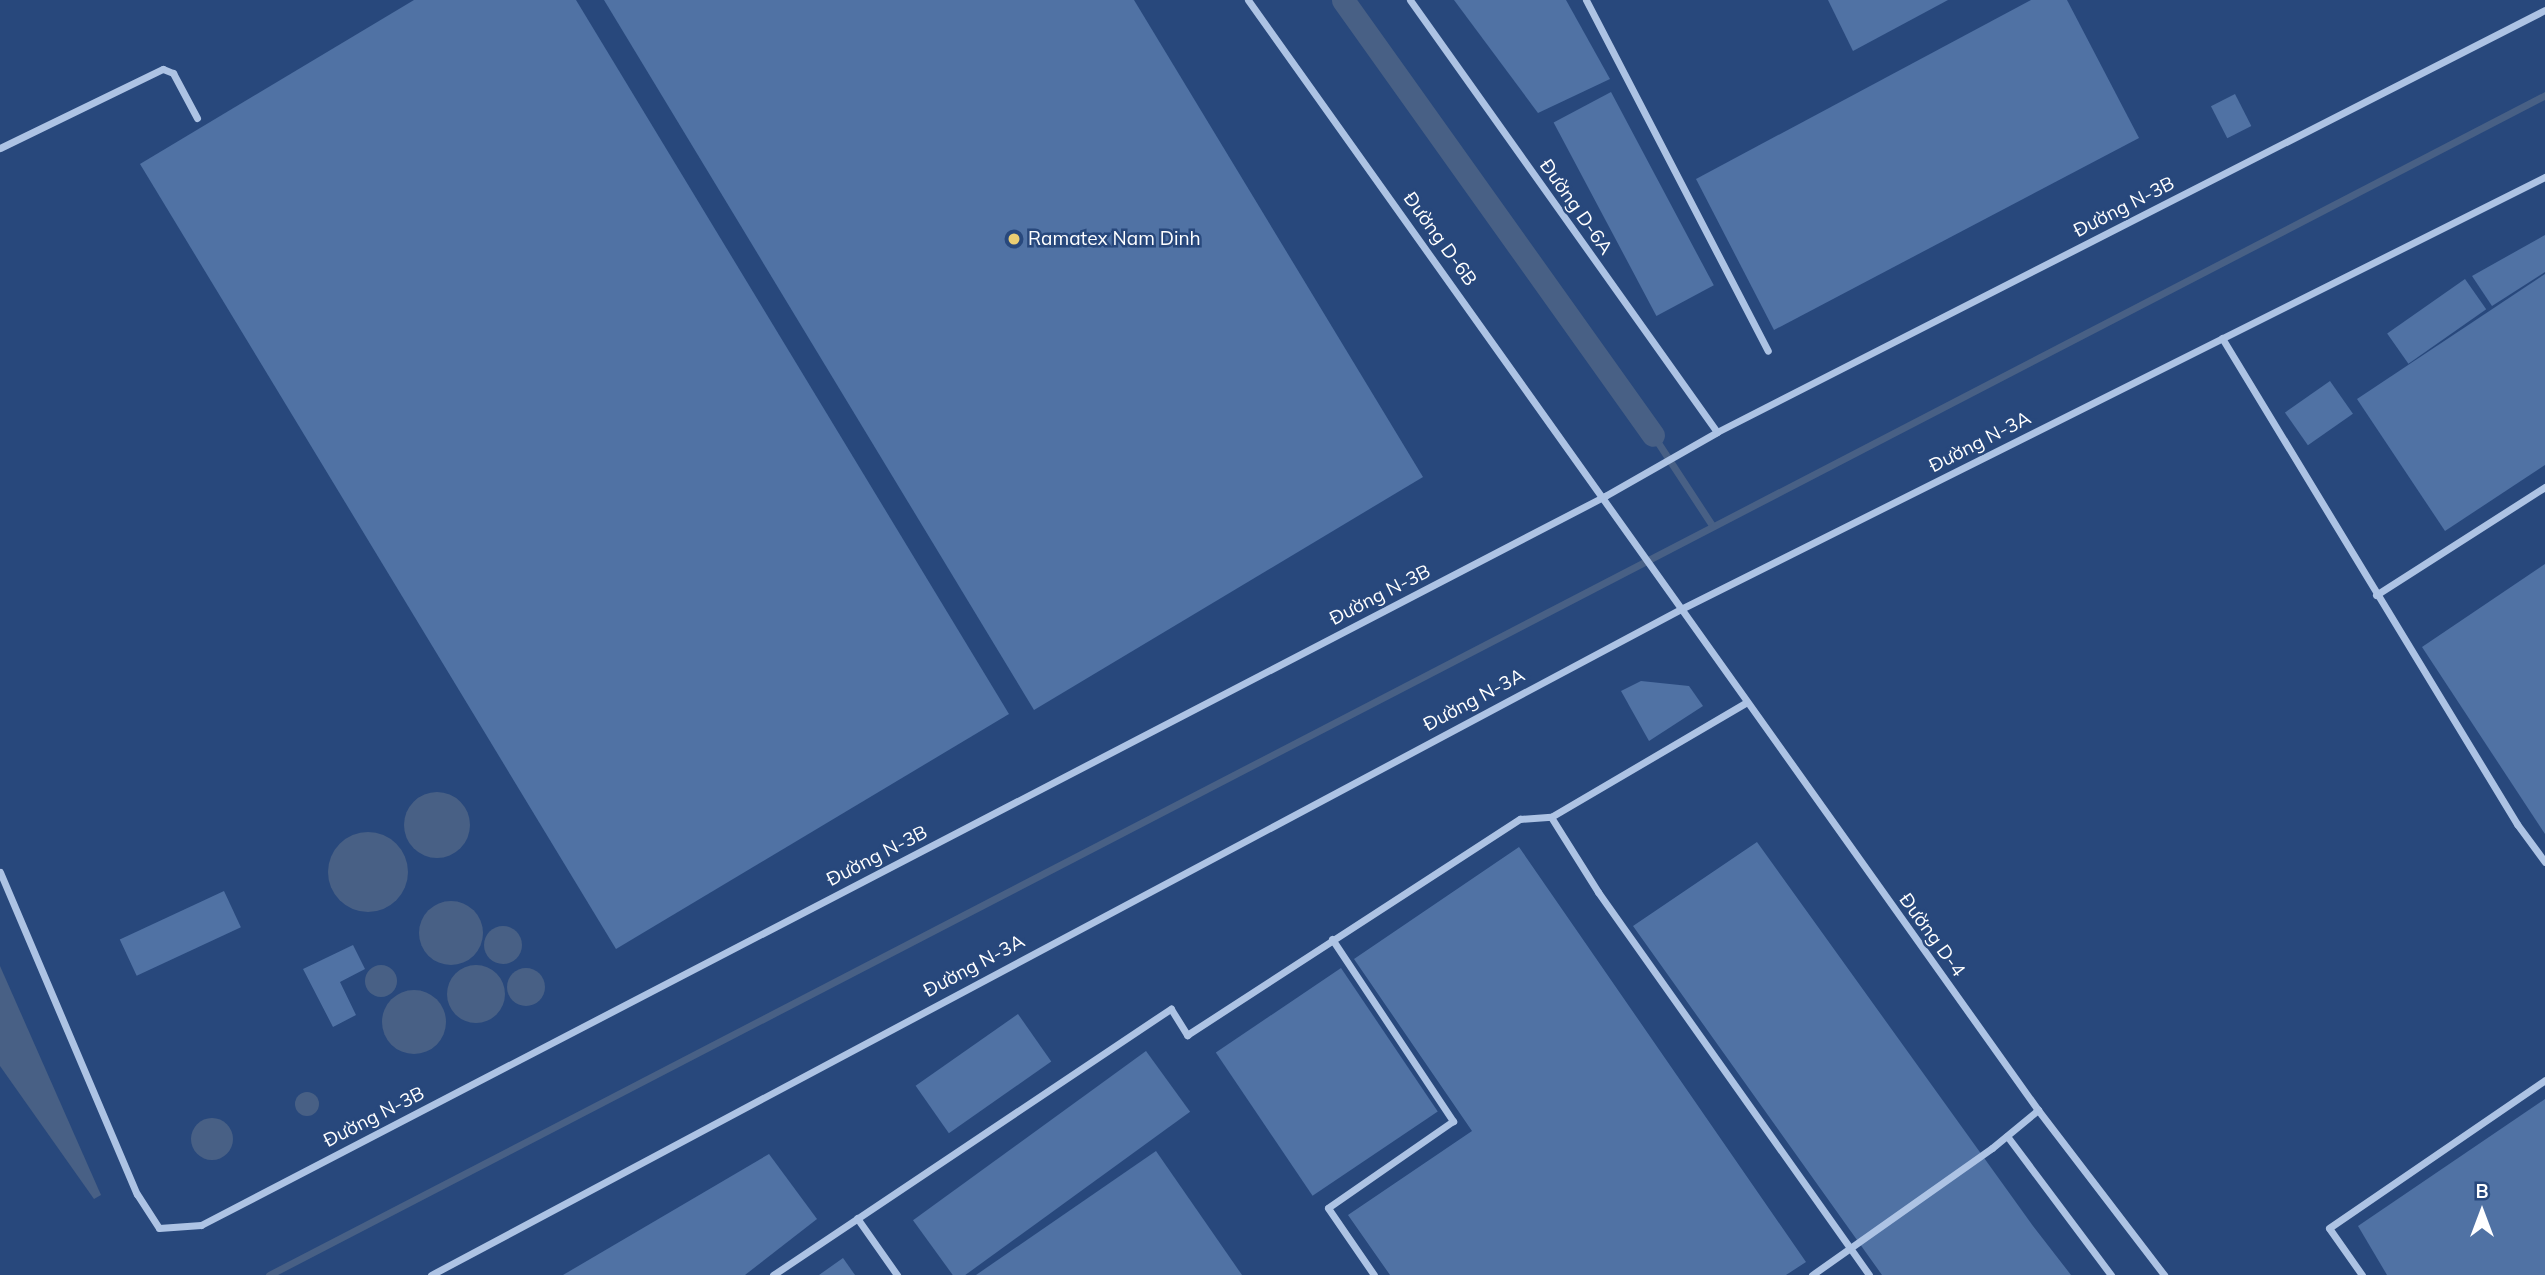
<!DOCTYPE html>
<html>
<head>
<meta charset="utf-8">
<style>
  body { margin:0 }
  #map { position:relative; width:2545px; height:1275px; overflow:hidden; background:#28487c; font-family:Mulish,sans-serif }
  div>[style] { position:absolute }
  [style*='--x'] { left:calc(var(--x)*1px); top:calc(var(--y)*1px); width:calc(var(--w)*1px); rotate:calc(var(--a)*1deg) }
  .water>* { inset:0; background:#486085 }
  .round { border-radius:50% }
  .stream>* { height:7px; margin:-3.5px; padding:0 3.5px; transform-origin:3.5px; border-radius:3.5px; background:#486085 }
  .canal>* { height:23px; margin:-11.5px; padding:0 11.5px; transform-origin:11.5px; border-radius:11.5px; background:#486085 }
  .building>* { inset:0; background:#5072a4; transform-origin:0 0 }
  .street>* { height:7px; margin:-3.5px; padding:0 3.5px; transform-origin:3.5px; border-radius:3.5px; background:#adc3e4 }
  .dots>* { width:19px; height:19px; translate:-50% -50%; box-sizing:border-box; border:4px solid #28487c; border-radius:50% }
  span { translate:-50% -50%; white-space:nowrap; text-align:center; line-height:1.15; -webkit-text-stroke:5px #28487c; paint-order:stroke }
  .street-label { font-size:19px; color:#fff }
  .poi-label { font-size:19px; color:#fff }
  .left { translate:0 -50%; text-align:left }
  .north { position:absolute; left:2447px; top:1177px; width:70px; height:70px; -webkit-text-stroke:5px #28487c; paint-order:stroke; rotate:0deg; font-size:19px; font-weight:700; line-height:28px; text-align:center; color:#fff }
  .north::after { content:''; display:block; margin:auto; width:24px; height:32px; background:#fff; clip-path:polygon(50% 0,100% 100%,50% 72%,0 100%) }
</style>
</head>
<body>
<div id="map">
  <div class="water">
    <i class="round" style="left:404px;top:792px;width:66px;height:66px"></i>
    <i class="round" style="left:328px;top:832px;width:80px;height:80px"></i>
    <i class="round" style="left:419px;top:901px;width:64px;height:64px"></i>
    <i class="round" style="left:484px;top:926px;width:38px;height:38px"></i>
    <i class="round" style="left:365px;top:965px;width:32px;height:32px"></i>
    <i class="round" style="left:447px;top:965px;width:58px;height:58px"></i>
    <i style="clip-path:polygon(0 966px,101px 1195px,94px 1199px,0 1066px)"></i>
    <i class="round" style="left:507px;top:968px;width:38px;height:38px"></i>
    <i class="round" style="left:382px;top:990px;width:64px;height:64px"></i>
    <i class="round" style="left:295px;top:1092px;width:24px;height:24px"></i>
    <i class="round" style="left:191px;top:1118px;width:42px;height:42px"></i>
  </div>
  <div class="stream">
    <i style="--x:1653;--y:435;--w:108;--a:56.8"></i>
    <i style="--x:269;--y:1275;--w:2564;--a:-27.4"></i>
  </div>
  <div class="canal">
    <i style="--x:1343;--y:0;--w:534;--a:54.52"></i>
  </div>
  <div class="building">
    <i style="clip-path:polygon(414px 0,576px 0,1009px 714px,616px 949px,140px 164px)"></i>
    <i style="clip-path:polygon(604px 0,1134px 0,1423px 477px,1034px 710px)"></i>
    <i style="clip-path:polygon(1454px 0,1566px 0,1610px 79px,1538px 113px)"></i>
    <i style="clip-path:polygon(1828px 0,1948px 0,1853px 51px)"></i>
    <i style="clip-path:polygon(2031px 0,2067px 0,2139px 138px,1774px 330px,1696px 179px)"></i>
    <i style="left:1611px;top:92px;width:219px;height:65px;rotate:62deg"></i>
    <i style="left:2235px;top:94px;width:36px;height:27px;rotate:63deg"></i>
    <i style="clip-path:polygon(2545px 235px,2545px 272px,2492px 306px,2472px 276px)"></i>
    <i style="clip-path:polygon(2545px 274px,2545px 465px,2445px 531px,2357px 399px)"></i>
    <i style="left:2465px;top:279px;width:37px;height:95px;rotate:55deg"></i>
    <i style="left:2330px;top:381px;width:40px;height:55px;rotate:55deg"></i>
    <i style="clip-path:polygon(2545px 564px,2545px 834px,2422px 647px)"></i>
    <i style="clip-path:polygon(1641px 681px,1689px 686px,1703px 706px,1649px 741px,1621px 691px)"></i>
    <i style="clip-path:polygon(1757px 842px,2033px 1226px,2071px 1275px,1882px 1275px,1633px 926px)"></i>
    <i style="clip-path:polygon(1519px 847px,1806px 1262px,1786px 1275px,1390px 1275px,1348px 1215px,1472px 1131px,1354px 959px)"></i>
    <i style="left:224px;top:891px;width:40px;height:115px;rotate:65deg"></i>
    <i style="clip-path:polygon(353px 945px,365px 969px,340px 982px,356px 1015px,333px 1027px,303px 969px)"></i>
    <i style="left:1341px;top:968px;width:173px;height:151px;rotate:56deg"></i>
    <i style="left:1018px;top:1014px;width:58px;height:125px;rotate:55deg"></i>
    <i style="left:1146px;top:1051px;width:75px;height:288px;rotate:54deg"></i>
    <i style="clip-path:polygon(2545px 1099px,2545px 1275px,2387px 1275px,2358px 1226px)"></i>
    <i style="clip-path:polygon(1156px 1151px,1242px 1275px,976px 1275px)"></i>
    <i style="clip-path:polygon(769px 1154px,817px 1219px,745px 1275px,563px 1275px)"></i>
    <i style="clip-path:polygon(843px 1258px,855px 1275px,819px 1275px)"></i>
  </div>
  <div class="street">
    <i style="--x:1248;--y:0;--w:1362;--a:54.56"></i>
    <i style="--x:2038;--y:1110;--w:208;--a:52.6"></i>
    <i style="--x:1410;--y:0;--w:530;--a:54.6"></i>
    <i style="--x:1586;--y:0;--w:395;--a:62.6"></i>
    <i style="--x:0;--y:148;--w:181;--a:-25.9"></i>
    <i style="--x:163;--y:69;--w:11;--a:22"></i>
    <i style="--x:173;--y:73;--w:51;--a:61.9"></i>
    <i style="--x:2222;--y:338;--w:569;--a:58.74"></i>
    <i style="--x:2517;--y:824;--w:47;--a:53.6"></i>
    <i style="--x:2376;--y:595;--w:201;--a:-32.6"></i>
    <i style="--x:1551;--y:817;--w:89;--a:57.9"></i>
    <i style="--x:1598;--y:892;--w:469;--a:54.7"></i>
    <i style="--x:0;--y:872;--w:350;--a:67"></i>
    <i style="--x:137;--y:1194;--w:40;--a:57.1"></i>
    <i style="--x:159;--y:1228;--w:42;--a:-4.1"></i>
    <i style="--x:201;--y:1225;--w:1582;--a:-27.44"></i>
    <i style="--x:1605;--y:496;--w:129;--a:-29.7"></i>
    <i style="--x:1717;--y:432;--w:929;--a:-27.01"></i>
    <i style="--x:1332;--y:939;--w:219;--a:56.4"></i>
    <i style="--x:1453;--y:1121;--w:152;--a:145.2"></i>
    <i style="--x:1328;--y:1208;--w:81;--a:55.5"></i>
    <i style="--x:2007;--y:1136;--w:174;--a:53.2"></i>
    <i style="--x:857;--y:1218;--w:70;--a:54.9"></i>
    <i style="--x:431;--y:1275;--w:1416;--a:-28.05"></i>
    <i style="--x:1681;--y:609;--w:966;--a:-26.57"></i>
    <i style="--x:773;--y:1275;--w:479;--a:-33.8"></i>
    <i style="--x:1171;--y:1009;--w:31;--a:58"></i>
    <i style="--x:1187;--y:1035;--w:397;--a:-33"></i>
    <i style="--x:1520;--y:819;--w:31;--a:-4"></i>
    <i style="--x:1551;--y:817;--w:227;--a:-30.4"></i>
    <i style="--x:1812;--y:1275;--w:220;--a:-35.2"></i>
    <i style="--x:1992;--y:1148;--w:60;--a:-39.6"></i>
    <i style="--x:2362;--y:1275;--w:57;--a:-125.1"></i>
    <i style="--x:2329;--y:1228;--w:262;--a:-34.4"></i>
  </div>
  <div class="dots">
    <i style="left:1014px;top:239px;background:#ebce73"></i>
  </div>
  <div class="street-label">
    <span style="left:1576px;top:207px;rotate:55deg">Đường D-6A</span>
    <span style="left:2124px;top:207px;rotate:-27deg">Đường N-3B</span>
    <span style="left:1440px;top:239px;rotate:54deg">Đường D-6B</span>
    <span style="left:1980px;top:442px;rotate:-27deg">Đường N-3A</span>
    <span style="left:1380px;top:595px;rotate:-27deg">Đường N-3B</span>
    <span style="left:1474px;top:700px;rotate:-28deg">Đường N-3A</span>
    <span style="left:877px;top:856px;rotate:-27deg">Đường N-3B</span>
    <span style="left:1932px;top:935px;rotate:54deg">Đường D-4</span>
    <span style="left:974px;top:966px;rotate:-28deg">Đường N-3A</span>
    <span style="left:374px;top:1117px;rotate:-27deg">Đường N-3B</span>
  </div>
  <div class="poi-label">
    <span class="left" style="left:1028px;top:239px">Ramatex Nam Dinh</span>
  </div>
  <div class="north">B</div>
</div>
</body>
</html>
